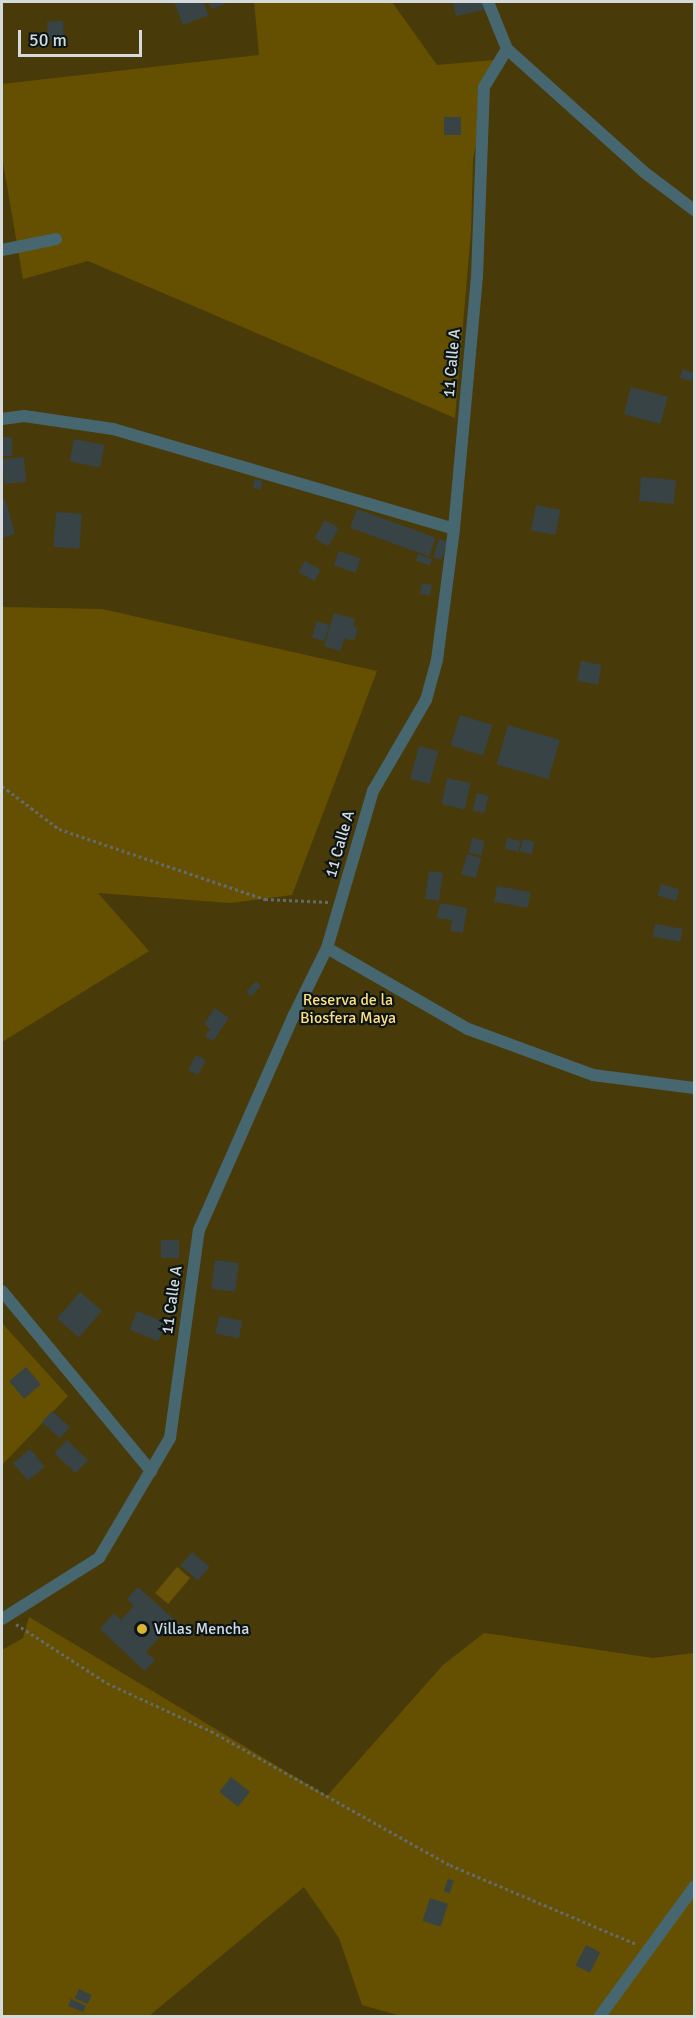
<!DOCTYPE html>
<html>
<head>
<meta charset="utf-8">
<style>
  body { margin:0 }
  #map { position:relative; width:696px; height:2018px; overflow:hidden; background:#141e21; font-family:Signika,sans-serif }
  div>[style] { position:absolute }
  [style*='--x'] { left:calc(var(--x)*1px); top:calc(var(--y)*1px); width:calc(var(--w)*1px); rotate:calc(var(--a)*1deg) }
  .green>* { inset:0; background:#493a0a; transform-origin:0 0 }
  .forest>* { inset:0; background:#655002 }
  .water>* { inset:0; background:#695309; transform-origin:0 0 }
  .building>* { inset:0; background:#384345; transform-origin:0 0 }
  .path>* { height:3px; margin-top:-1.5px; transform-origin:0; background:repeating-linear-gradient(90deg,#626a6d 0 3px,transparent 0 6px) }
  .street>* { height:12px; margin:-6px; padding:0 6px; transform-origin:6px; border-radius:6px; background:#46676f }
  .dots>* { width:16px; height:16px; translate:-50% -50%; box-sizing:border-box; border:3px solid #0b1517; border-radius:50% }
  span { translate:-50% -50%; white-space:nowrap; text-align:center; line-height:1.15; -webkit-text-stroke:4.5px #0b1517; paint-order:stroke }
  .street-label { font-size:16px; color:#d5dbdd }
  .park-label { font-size:16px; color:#ffde80 }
  .poi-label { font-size:16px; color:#d5dbdd }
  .left { translate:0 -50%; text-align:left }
  .frame { position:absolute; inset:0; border:3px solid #d5dbdd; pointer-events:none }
  .scale { position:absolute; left:18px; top:30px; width:124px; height:27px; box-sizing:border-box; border:3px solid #d5dbdd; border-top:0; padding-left:8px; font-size:18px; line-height:21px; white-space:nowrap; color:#d5dbdd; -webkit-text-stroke:4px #0b1517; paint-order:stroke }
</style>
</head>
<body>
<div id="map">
  <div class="green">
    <i style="left:2px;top:2px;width:692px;height:2014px"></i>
  </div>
  <div class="forest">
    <i style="clip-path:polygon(254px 2px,392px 2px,437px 65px,494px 60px,473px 159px,471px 231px,455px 418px,88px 261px,23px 279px,2px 157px,2px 84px,259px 55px)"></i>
    <i style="clip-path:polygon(2px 607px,102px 609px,377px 671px,292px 895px,230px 903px,98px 893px,149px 951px,2px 1042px)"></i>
    <i style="clip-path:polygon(2px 1323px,68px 1396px,2px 1465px)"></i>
    <i style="clip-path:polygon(29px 1617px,327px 1796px,443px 1665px,484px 1633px,653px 1658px,694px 1653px,694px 2016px,401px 2016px,362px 2005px,339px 1938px,304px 1887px,149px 2016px,2px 2016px,2px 1650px,23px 1638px)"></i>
  </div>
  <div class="water">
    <i style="left:177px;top:1567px;width:17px;height:34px;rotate:40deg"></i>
  </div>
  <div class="building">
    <i style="clip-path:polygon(174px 2px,203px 2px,209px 15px,183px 25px)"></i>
    <i style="clip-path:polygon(209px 2px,224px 2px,225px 4px,212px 9px)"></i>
    <i style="clip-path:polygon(453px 2px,485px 2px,487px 9px,456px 16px)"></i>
    <i style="left:63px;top:21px;width:18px;height:16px;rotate:87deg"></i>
    <i style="left:461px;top:117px;width:18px;height:17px;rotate:90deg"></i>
    <i style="left:683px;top:369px;width:12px;height:9px;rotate:20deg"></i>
    <i style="left:631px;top:387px;width:38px;height:28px;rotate:15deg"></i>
    <i style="left:2px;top:437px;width:10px;height:19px"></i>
    <i style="left:74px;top:439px;width:31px;height:23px;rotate:11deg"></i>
    <i style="left:24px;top:457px;width:25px;height:22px;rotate:85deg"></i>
    <i style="left:641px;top:477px;width:35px;height:24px;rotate:5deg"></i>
    <i style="left:255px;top:479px;width:8px;height:9px;rotate:14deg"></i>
    <i style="clip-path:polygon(5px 499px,15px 534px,2px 538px,2px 500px)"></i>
    <i style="left:536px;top:505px;width:25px;height:26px;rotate:11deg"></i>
    <i style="left:357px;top:509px;width:84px;height:20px;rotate:20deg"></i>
    <i style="left:56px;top:512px;width:26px;height:35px;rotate:4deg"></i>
    <i style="left:325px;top:520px;width:16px;height:21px;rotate:30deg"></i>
    <i style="left:439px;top:539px;width:9px;height:19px;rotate:18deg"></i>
    <i style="left:339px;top:551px;width:23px;height:15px;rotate:20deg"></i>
    <i style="left:418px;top:554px;width:15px;height:7px;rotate:20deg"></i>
    <i style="left:305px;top:561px;width:18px;height:13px;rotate:29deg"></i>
    <i style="left:422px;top:583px;width:10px;height:11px;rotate:11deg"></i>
    <i style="clip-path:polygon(334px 613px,355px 619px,353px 626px,358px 628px,354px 641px,345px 638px,340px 651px,324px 646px)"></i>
    <i style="left:317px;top:621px;width:13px;height:17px;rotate:18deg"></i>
    <i style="left:581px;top:661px;width:21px;height:20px;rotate:11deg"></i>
    <i style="left:460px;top:715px;width:34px;height:32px;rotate:17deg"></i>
    <i style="left:508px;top:725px;width:54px;height:41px;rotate:16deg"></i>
    <i style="left:419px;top:746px;width:20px;height:34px;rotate:15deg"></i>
    <i style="left:447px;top:778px;width:24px;height:27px;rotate:12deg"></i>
    <i style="left:477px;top:793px;width:12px;height:18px;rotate:14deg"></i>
    <i style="left:472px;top:838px;width:13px;height:15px;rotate:13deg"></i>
    <i style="left:507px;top:838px;width:14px;height:11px;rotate:12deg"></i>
    <i style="left:523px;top:839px;width:12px;height:13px;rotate:14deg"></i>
    <i style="left:467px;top:854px;width:15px;height:21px;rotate:16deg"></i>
    <i style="left:429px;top:871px;width:14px;height:28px;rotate:8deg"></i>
    <i style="left:661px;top:884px;width:19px;height:12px;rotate:16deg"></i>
    <i style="left:497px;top:886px;width:34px;height:16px;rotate:10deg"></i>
    <i style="clip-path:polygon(440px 903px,467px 908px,463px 933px,450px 931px,452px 920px,437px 918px)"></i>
    <i style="left:655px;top:924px;width:28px;height:13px;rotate:10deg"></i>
    <i style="clip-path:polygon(256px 981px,261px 986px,251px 996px,246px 992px)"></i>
    <i style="clip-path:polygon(215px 1008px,229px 1018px,213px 1041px,205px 1036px,210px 1029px,204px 1024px)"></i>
    <i style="left:196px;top:1055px;width:11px;height:17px;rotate:27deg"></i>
    <i style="left:161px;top:1240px;width:18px;height:18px"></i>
    <i style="left:215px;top:1260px;width:24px;height:29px;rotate:7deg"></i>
    <i style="left:80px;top:1292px;width:29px;height:35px;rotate:41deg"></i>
    <i style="left:137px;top:1311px;width:31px;height:20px;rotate:22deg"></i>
    <i style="left:219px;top:1316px;width:24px;height:18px;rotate:12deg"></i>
    <i style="left:26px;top:1367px;width:23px;height:22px;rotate:50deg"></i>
    <i style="left:52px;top:1411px;width:24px;height:15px;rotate:42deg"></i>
    <i style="left:67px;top:1440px;width:29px;height:18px;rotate:44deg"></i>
    <i style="left:30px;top:1449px;width:23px;height:22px;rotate:50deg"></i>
    <i style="left:192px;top:1552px;width:23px;height:18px;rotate:40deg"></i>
    <i style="clip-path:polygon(138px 1587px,184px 1628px,176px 1637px,167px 1629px,146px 1652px,155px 1660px,145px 1671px,100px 1629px,114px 1613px,121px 1620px,134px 1606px,127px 1599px)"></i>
    <i style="left:231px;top:1777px;width:24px;height:19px;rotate:38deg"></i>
    <i style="left:448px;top:1879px;width:6px;height:13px;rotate:18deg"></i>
    <i style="left:430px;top:1898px;width:19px;height:24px;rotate:18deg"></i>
    <i style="left:586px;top:1945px;width:16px;height:23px;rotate:27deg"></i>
    <i style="left:79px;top:1989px;width:14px;height:10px;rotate:25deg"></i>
    <i style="clip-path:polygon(71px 1999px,86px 2006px,83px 2012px,68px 2006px)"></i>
  </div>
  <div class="path">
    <i style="--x:2;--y:786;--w:71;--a:37"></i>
    <i style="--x:59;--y:829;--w:218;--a:18.8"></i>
    <i style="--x:265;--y:899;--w:63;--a:2.7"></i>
    <i style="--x:16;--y:1624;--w:108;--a:33"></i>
    <i style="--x:107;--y:1683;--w:115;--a:24.8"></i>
    <i style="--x:211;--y:1731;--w:274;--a:29.3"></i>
    <i style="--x:450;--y:1865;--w:202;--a:23"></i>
  </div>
  <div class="street">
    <i style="--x:507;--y:49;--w:184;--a:41.9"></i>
    <i style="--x:644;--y:172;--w:63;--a:37.2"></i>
    <i style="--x:2;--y:250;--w:55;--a:-11.5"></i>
    <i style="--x:2;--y:419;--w:22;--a:-8"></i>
    <i style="--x:24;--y:416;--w:90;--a:8.3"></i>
    <i style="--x:113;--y:429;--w:355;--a:16.3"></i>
    <i style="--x:327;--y:948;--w:163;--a:29.9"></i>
    <i style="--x:468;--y:1029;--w:133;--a:20.2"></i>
    <i style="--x:593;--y:1075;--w:102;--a:7.3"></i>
    <i style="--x:2;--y:1291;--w:234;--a:50.4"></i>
    <i style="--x:2;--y:1619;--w:115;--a:-32.2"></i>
    <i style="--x:99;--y:1558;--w:139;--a:-59.4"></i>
    <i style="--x:170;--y:1438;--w:210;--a:-82.1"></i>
    <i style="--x:199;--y:1230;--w:235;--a:-66.2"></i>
    <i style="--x:294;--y:1015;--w:75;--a:-63.8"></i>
    <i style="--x:327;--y:948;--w:164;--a:-73.7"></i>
    <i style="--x:373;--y:791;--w:105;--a:-59.8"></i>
    <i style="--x:426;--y:700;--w:41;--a:-74.6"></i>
    <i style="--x:437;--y:660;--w:132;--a:-82.6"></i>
    <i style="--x:454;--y:529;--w:253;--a:-84.8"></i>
    <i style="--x:477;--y:277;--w:190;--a:-87.9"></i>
    <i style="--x:484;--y:87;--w:44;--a:-58.8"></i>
    <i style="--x:507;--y:49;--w:51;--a:-112"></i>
    <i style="--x:600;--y:2016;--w:160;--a:-53.9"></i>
  </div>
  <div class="dots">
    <i style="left:142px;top:1629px;background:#dbb333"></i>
  </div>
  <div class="street-label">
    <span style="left:452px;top:363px;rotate:-85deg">11 Calle A</span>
    <span style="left:340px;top:844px;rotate:-74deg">11 Calle A</span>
    <span style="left:172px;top:1300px;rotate:-82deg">11 Calle A</span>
  </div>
  <div class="park-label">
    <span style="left:348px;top:1009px">Reserva de la<br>Biosfera Maya</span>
  </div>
  <div class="poi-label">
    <span class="left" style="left:154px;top:1629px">Villas Mencha</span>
  </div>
  <div class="frame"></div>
  <div class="scale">50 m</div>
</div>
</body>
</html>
